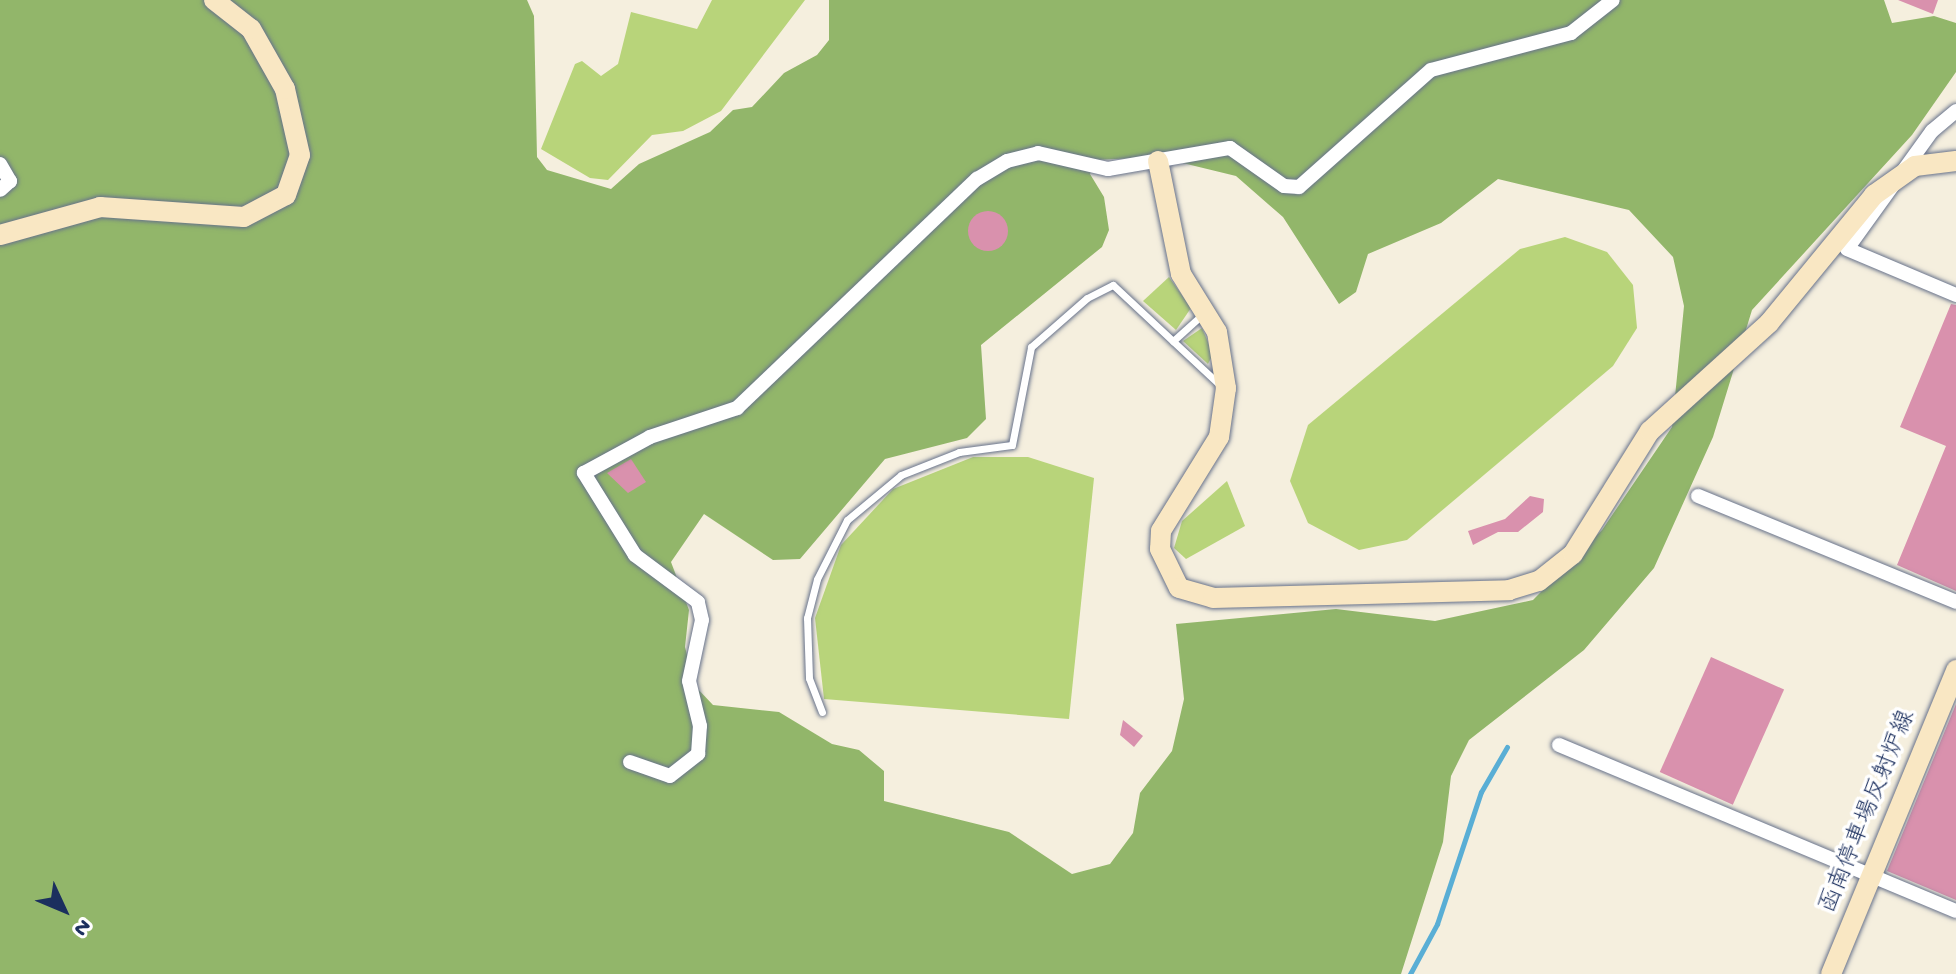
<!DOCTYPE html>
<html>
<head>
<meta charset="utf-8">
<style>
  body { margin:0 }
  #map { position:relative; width:1956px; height:974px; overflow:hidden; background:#f5efde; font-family:"Gochi Hand","Klee One",sans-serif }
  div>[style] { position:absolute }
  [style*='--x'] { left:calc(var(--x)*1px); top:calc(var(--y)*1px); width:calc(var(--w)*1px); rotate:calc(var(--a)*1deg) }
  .green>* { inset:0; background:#b8d47a }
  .forest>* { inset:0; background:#92b66a }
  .stream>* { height:5px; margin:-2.5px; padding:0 2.5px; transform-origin:2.5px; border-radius:2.5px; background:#59aed5 }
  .building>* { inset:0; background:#d991ad; transform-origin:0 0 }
  .round { border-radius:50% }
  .roads { filter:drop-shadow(0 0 2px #67728b) drop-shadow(0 0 2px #67728b) }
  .lane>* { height:7px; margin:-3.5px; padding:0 3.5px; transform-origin:3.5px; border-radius:3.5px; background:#fff }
  .street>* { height:14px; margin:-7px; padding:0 7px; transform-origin:7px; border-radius:7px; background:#fff }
  .secondary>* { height:20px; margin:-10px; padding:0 10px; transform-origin:10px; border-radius:10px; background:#f9e7c3 }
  span { translate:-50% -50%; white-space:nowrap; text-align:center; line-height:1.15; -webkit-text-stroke:7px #fff; paint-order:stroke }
  .street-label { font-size:24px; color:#1b2f5e }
  .north { position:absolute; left:24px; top:870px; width:80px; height:80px; -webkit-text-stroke:6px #fff; paint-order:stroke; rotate:134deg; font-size:22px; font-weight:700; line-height:32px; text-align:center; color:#1b2f5e }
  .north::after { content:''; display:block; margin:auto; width:28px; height:36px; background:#1b2f5e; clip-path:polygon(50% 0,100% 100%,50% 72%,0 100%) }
</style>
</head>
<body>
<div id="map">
  <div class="green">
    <i style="clip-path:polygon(712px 0,805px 0,721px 111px,683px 131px,652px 135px,608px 180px,590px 178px,541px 149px,575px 64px,582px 61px,601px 76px,618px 64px,631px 12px,697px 29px)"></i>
    <i style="clip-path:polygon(1565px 237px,1607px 252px,1633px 285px,1637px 328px,1613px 366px,1407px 540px,1359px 550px,1308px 523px,1290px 481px,1308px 425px,1520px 249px)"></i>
    <i style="clip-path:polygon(1169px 277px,1191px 308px,1176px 330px,1143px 301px)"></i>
    <i style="clip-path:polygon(1202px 328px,1213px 354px,1208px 364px,1183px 341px)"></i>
    <i style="clip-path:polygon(973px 457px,1028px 457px,1094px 478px,1069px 719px,824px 699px,815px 618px,841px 545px,893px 489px)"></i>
    <i style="clip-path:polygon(1227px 481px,1245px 526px,1186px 559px,1174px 548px,1182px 521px)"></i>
  </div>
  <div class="forest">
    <i style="clip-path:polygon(evenodd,0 0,527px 0,534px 16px,537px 157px,547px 170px,611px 189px,639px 164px,710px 132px,733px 110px,752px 107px,784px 73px,817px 55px,829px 40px,829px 0,1884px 0,1892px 23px,1934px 16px,1956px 23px,1956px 72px,1912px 135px,1752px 310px,1713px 437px,1654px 568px,1584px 650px,1469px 740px,1451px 776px,1443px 842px,1401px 974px,0 974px,0 0,1158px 157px,1236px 176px,1283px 217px,1339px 304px,1356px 292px,1368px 254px,1441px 223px,1498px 179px,1629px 210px,1673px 257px,1684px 306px,1672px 427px,1602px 530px,1533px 600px,1435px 621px,1336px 609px,1176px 624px,1184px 699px,1172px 751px,1140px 793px,1133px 833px,1110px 864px,1072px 874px,1009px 832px,884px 801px,884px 771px,859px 750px,832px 744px,779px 712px,713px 705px,695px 686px,685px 647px,689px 610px,671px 562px,704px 514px,773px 560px,800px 559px,885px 459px,967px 438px,986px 419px,981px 345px,1102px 247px,1109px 230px,1104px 197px,1090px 174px,1096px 160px,1158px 157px)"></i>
  </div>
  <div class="stream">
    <i style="--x:1410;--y:974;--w:57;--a:-61.6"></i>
    <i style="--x:1437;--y:924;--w:139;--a:-71.6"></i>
    <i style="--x:1481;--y:792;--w:52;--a:-60"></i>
  </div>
  <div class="building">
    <i style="clip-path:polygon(1898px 0,1938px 0,1933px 14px)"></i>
    <i class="round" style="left:968px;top:211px;width:40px;height:40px"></i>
    <i style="clip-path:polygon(1951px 304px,1956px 305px,1956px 591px,1897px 565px,1946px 446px,1900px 427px)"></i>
    <i style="clip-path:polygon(631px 459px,646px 482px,628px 493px,607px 473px)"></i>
    <i style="clip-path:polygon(1530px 496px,1544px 499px,1543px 512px,1518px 532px,1498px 532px,1473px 545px,1468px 531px,1505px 519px)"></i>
    <i style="left:1711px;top:657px;width:80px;height:126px;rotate:24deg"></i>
    <i style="clip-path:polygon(1956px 704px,1956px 900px,1887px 871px)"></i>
    <i style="clip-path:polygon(1123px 720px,1143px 736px,1134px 747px,1120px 735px)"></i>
  </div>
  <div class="roads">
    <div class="lane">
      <i style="--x:1173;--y:341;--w:42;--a:-42.1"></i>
      <i style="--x:822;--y:712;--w:36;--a:-111"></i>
      <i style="--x:809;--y:678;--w:60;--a:-91.9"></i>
      <i style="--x:807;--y:618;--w:40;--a:-75.6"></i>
      <i style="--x:817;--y:579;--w:66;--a:-63"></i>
      <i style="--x:847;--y:520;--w:70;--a:-39.8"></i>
      <i style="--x:901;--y:475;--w:62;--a:-21.6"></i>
      <i style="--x:959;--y:452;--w:53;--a:-7.5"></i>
      <i style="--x:1012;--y:445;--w:100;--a:-79"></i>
      <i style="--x:1031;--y:347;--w:74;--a:-41.2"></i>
      <i style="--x:1087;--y:298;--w:29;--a:-27"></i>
      <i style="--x:1113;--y:285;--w:146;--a:43.1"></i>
    </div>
    <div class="street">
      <i style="--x:1956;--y:111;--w:31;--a:140"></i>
      <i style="--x:1932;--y:131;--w:145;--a:125.8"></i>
      <i style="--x:1847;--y:249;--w:118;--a:22.9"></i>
      <i style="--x:0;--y:164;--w:20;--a:60"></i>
      <i style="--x:10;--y:181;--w:13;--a:138"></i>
      <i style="--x:1698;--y:496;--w:279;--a:22.3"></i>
      <i style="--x:1559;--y:745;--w:430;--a:22.7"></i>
      <i style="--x:630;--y:762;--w:42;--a:19.3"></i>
      <i style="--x:670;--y:776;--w:36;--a:-38"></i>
      <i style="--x:698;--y:754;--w:28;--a:-86"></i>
      <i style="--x:700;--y:726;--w:46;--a:-103.7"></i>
      <i style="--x:689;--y:681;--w:62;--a:-78"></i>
      <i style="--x:702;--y:620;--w:18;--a:-103"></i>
      <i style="--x:698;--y:602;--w:79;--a:-143.3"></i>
      <i style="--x:635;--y:555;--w:97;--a:-121.9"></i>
      <i style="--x:584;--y:473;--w:75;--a:-28.6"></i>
      <i style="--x:650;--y:437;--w:92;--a:-18.4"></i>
      <i style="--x:737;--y:408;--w:332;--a:-43.7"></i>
      <i style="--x:977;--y:179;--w:35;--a:-31"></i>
      <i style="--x:1007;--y:161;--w:32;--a:-14"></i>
      <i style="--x:1038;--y:153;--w:72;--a:12.9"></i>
      <i style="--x:1108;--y:169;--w:124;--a:-9.8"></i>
      <i style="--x:1230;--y:148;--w:66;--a:35.1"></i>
      <i style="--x:1284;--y:186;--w:15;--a:4"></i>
      <i style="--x:1299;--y:187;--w:176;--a:-41.6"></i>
      <i style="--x:1431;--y:70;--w:145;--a:-14.8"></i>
      <i style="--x:1571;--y:33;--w:53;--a:-38.2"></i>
    </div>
    <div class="secondary">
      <i style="--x:1158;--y:161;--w:115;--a:78.5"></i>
      <i style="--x:1181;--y:274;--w:68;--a:58.2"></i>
      <i style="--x:1217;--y:332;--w:57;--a:80.9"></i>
      <i style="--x:1226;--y:388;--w:49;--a:98.1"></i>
      <i style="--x:1219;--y:437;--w:110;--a:121.7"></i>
      <i style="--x:1161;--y:531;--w:18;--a:93"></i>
      <i style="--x:1160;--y:549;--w:43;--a:64"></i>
      <i style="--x:1179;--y:588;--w:35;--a:16"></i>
      <i style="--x:1213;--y:598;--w:296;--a:-1.5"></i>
      <i style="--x:1509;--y:590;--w:31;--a:-17"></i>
      <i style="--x:1539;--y:581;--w:43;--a:-38.5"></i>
      <i style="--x:1573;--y:554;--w:145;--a:-58"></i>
      <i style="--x:1650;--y:431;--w:161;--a:-42.2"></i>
      <i style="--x:1769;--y:323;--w:166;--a:-50.6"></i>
      <i style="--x:1874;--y:195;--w:50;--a:-35.3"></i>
      <i style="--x:1915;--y:166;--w:41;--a:-7"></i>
      <i style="--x:0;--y:235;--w:104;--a:-15.6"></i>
      <i style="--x:100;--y:207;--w:144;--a:4"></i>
      <i style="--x:244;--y:217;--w:47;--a:-27.6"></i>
      <i style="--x:286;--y:195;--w:42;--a:-70.7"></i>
      <i style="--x:300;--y:155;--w:68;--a:-102.8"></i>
      <i style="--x:285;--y:89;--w:69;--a:-119.5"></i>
      <i style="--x:251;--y:29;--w:47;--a:-141.9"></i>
      <i style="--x:1831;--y:974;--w:329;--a:-67.6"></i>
    </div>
  </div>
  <div class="street-label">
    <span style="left:1869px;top:812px;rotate:-68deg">函南停車場反射炉線</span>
  </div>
  <div class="north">N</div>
</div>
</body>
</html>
